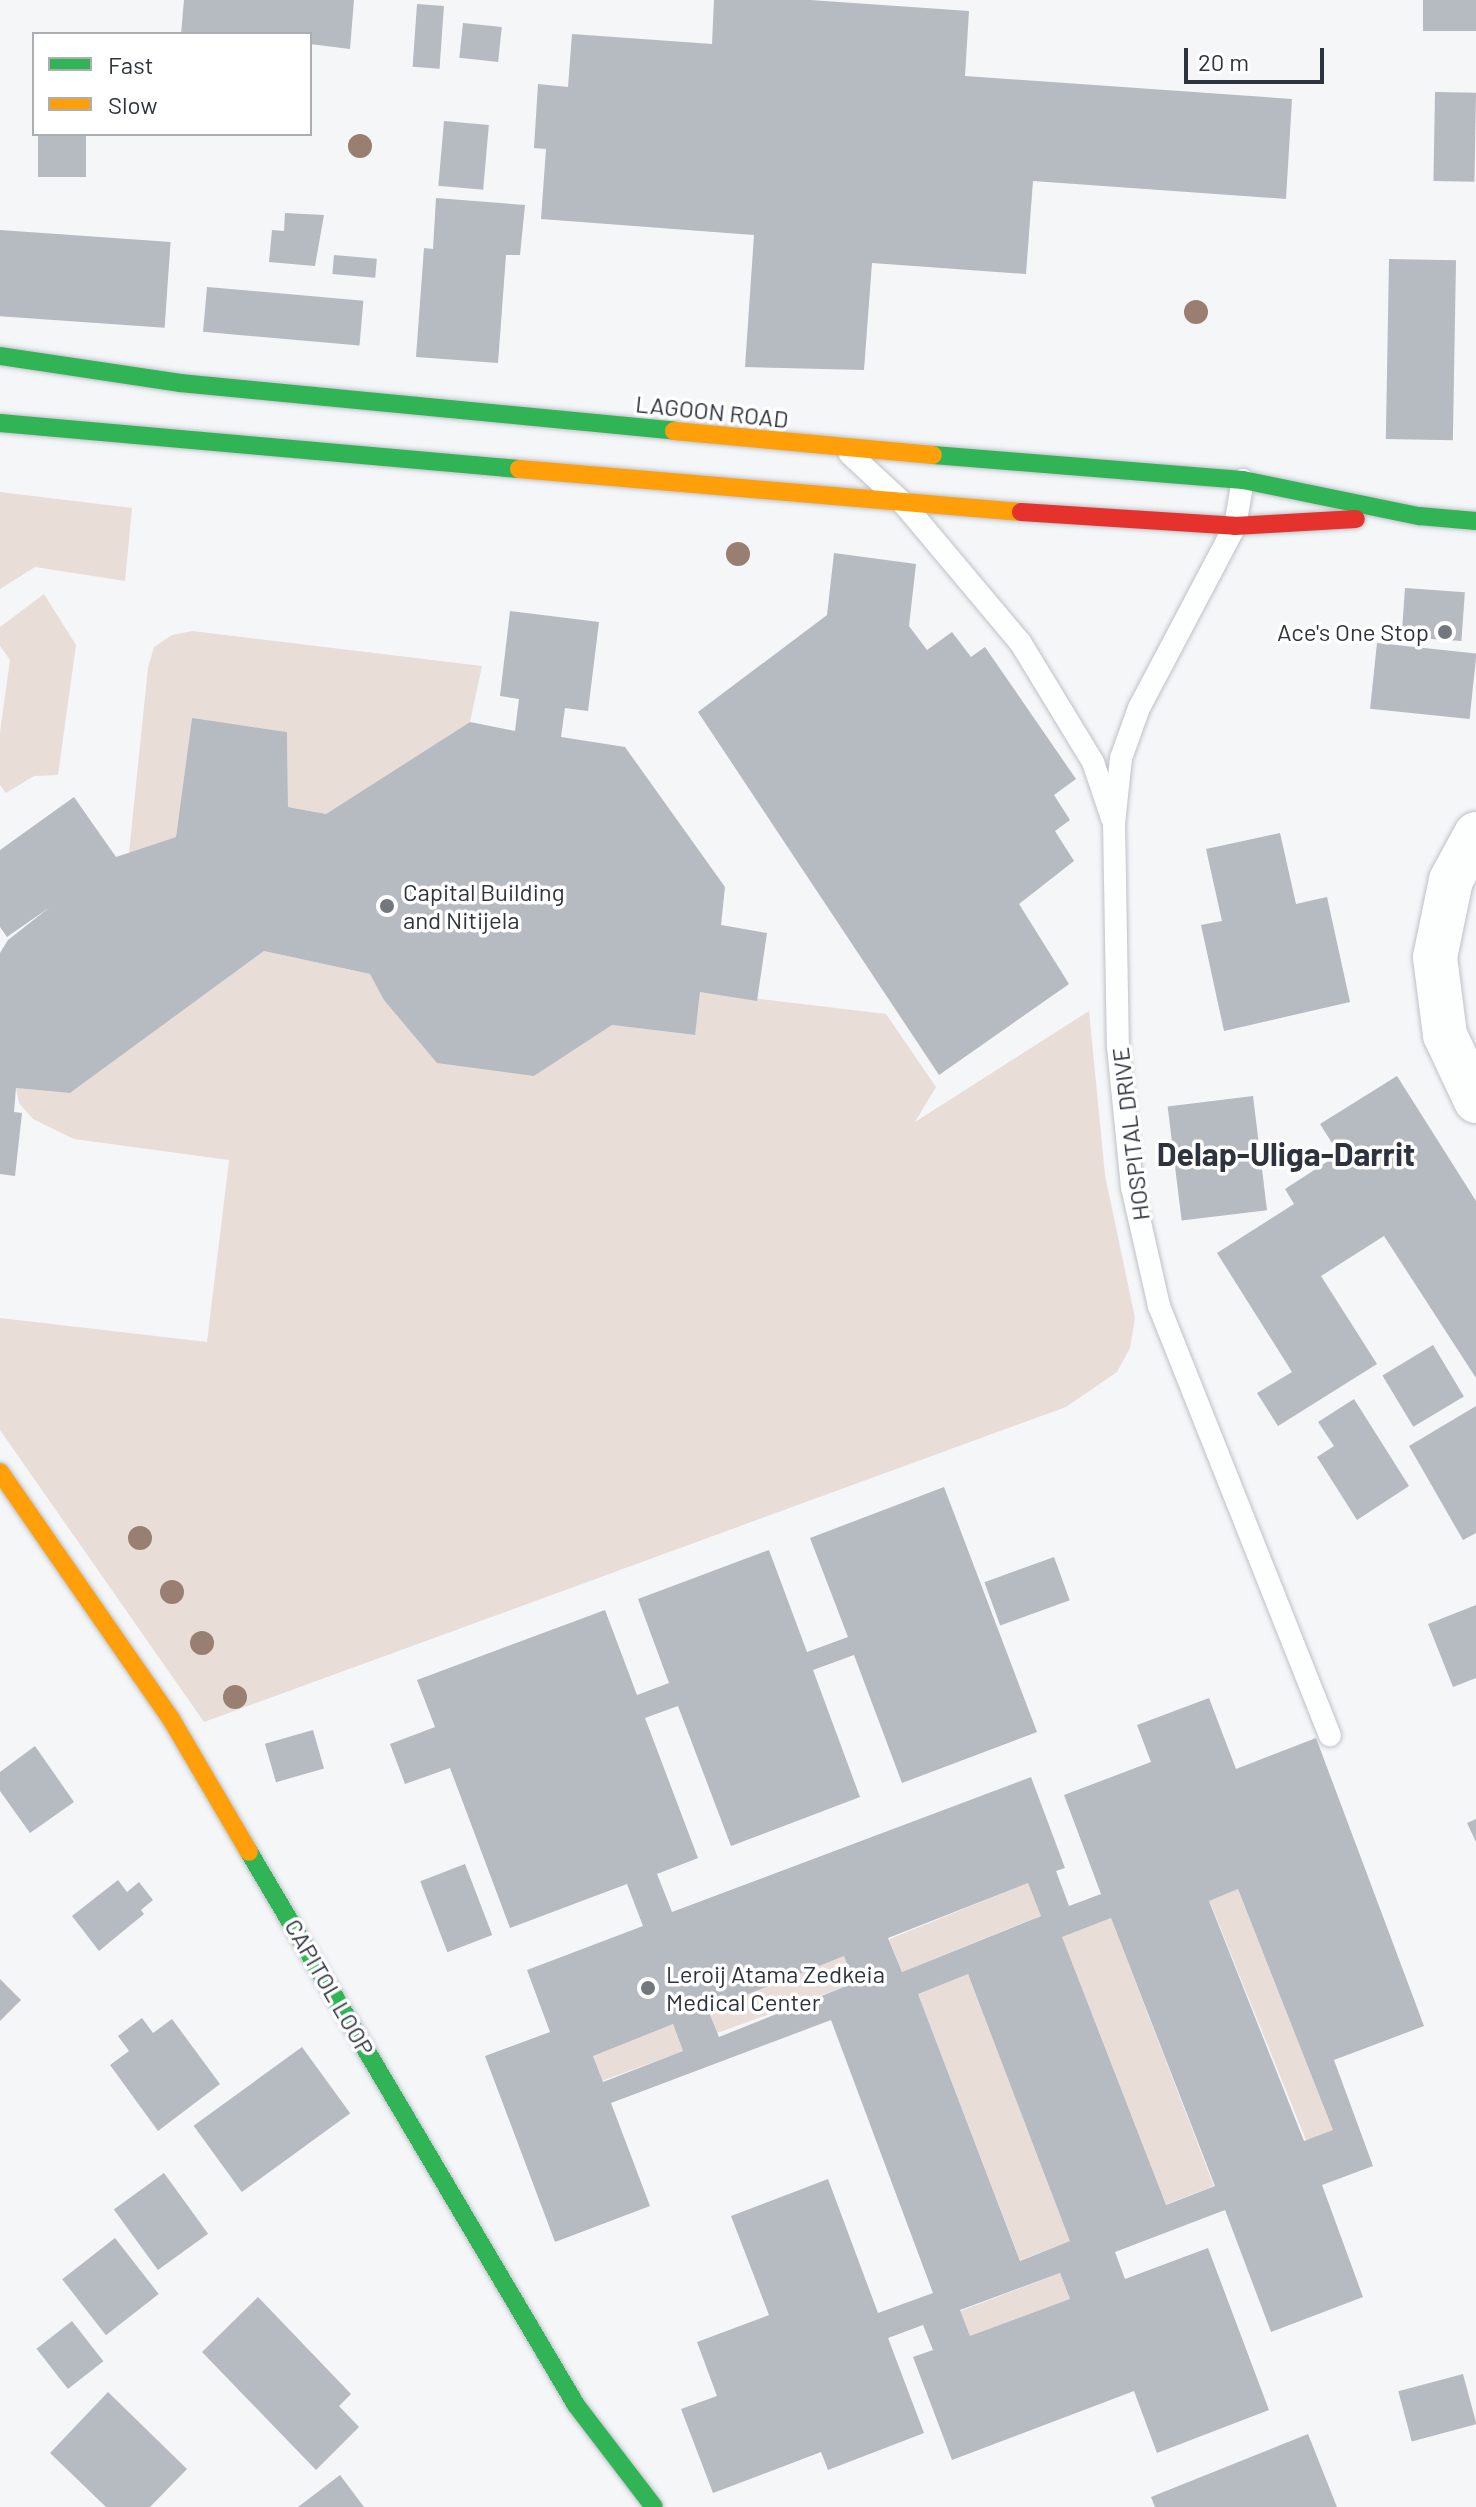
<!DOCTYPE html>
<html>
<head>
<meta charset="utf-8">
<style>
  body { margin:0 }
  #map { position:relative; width:1476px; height:2507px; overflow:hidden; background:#f4f6f8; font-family:Barlow,sans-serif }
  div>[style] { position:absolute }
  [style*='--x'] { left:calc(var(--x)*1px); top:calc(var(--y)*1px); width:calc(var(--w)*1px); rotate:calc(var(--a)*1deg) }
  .green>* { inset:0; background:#e9ddd8; transform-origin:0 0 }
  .building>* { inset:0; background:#b6bac1; transform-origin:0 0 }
  .roads { filter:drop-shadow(0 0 2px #bdc1c6) drop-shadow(0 0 2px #bdc1c6) }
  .lane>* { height:22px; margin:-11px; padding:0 11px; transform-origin:11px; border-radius:11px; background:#fdfefe }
  .street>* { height:44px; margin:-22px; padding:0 22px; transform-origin:22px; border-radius:22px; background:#fdfefe }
  .fast>* { height:18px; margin:-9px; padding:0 9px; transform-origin:9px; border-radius:9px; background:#30b455 }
  .slow>* { height:18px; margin:-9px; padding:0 9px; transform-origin:9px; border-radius:9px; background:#ff9f0a }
  .jam>* { height:18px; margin:-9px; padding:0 9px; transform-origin:9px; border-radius:9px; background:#e5322d }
  .trees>* { width:24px; height:24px; margin:-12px; border-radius:50%; background:#997f72 }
  .dots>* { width:22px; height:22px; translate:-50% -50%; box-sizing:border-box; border:4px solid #fff; border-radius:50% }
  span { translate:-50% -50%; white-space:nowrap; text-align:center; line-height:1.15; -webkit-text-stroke:7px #fff; paint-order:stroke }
  .street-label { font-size:24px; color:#2e343e }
  .poi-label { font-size:24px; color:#2e343e }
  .right { translate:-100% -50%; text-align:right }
  .left { translate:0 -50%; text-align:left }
  .district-label { font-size:32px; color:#2e343e; font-weight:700 }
  .legend { position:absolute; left:32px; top:32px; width:280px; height:104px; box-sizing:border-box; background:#fff; border:2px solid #abaeb2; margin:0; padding:10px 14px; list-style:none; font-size:24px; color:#2e343e }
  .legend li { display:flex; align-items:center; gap:16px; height:40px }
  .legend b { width:40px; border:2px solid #abaeb2 }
  .scale { position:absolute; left:1184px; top:48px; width:140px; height:36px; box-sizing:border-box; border:4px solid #2e343e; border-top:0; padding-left:10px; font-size:24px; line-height:28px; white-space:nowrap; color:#2e343e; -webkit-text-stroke:6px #fff; paint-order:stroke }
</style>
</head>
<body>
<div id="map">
  <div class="green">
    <i style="clip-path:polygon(0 492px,132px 508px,125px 581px,35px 567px,0 589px)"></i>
    <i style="clip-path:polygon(44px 594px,76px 645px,58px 775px,34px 776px,6px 793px,0 785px,0 732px,10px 660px,0 646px,0 627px)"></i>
    <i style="clip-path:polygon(192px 631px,482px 666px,470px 722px,326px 814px,288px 807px,287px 732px,192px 719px,176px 837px,129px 853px,148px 668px,154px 647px,172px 635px)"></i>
    <i style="clip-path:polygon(264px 951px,370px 974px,534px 1076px,612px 1025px,694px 1035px,700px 992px,886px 1014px,936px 1087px,915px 1122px,1089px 1011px,1105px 1175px,1135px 1318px,1130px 1348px,1117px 1372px,1066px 1407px,204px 1722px,0 1430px,0 1318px,207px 1342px,229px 1160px,74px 1139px,33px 1119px,19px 1103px,16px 1088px,70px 1093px)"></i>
    <i style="left:1028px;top:1883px;width:35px;height:150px;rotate:68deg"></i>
    <i style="left:1238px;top:1889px;width:259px;height:31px;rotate:68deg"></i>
    <i style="left:1111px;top:1918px;width:287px;height:53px;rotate:69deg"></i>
    <i style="left:844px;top:1956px;width:29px;height:146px;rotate:70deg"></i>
    <i style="left:968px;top:1974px;width:286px;height:54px;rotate:69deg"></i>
    <i style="left:673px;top:2024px;width:29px;height:86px;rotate:70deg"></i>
    <i style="left:1060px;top:2273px;width:28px;height:107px;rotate:69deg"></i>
  </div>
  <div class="building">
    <i style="clip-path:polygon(184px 0,354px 0,350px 49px,310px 44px,310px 34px,181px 34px)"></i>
    <i style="clip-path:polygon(714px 0,810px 0,969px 11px,965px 76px,1292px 99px,1286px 199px,1033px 181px,1026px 274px,872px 263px,864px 370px,745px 367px,754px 235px,541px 219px,546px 149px,534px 148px,538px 84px,568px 87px,572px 34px,712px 44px)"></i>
    <i style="left:1423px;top:0;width:53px;height:31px"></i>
    <i style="left:417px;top:4px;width:27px;height:63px;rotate:4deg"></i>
    <i style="left:463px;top:23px;width:39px;height:35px;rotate:6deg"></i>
    <i style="left:1435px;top:92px;width:41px;height:89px;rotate:1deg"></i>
    <i style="left:444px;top:121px;width:45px;height:65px;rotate:5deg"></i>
    <i style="left:38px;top:134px;width:48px;height:43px"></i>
    <i style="clip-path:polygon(436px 198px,525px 205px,520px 255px,506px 255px,498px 363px,416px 357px,424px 248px,433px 249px)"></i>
    <i style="clip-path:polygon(285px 213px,324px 215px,315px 266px,269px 262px,272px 230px,284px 231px)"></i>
    <i style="left:0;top:230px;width:171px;height:86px;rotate:4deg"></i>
    <i style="left:334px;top:255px;width:43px;height:19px;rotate:5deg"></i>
    <i style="left:1389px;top:259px;width:67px;height:180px;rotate:1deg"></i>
    <i style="left:207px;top:287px;width:157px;height:45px;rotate:5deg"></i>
    <i style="clip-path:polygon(834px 553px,916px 564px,909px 626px,927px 650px,952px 632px,971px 657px,985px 647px,1076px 779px,1054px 795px,1070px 820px,1055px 831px,1074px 861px,1019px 904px,1069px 984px,939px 1075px,698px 712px,827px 615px)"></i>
    <i style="left:1405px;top:588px;width:60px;height:49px;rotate:4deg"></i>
    <i style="clip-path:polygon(510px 611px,599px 622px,588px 711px,565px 708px,561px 737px,625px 747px,725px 887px,721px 925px,767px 933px,757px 1001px,700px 992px,695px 1035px,612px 1025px,534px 1076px,437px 1063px,384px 1000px,370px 974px,264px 951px,70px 1093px,16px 1088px,14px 1112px,22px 1113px,15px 1176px,0 1174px,0 953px,8px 940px,50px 907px,7px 937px,0 927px,0 850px,74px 797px,116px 857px,176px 837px,192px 718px,287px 732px,288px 807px,326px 814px,470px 722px,515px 731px,519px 699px,500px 696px)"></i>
    <i style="left:1377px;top:643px;width:100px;height:66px;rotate:6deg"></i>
    <i style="clip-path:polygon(1280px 833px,1296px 904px,1327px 897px,1350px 1002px,1224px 1031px,1201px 925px,1222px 921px,1206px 849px)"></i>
    <i style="clip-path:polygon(1397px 1076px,1476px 1201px,1476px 1378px,1384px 1236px,1321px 1276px,1377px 1364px,1278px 1426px,1257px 1393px,1292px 1372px,1217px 1253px,1294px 1204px,1285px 1189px,1339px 1154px,1320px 1124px)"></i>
    <i style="left:1253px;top:1096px;width:115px;height:86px;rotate:83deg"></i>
    <i style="left:1433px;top:1345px;width:60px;height:59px;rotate:59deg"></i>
    <i style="clip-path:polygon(1354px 1399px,1409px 1486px,1357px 1520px,1317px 1457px,1334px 1446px,1318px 1422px)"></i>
    <i style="clip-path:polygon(1476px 1406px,1476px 1533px,1463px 1540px,1409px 1446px)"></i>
    <i style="clip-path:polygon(evenodd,944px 1487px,1037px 1732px,902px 1783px,854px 1655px,813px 1670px,860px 1797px,731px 1846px,678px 1706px,645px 1718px,698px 1858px,657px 1874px,672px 1912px,1031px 1777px,1065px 1868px,1056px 1871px,1069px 1906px,1101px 1894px,1064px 1795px,1151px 1762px,1137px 1725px,1209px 1698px,1236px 1769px,1316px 1738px,1424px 2026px,1334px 2060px,1373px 2166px,1322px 2185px,1363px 2297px,1271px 2332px,1225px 2210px,1115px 2252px,1125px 2279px,1208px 2248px,1269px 2410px,1157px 2453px,1134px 2391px,952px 2460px,913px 2357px,933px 2350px,923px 2325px,888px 2338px,924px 2433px,828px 2470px,821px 2452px,713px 2493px,681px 2409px,717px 2396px,697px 2342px,769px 2315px,731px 2216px,828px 2179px,878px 2313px,933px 2293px,831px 2020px,611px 2103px,650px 2206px,555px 2242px,485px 2056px,550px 2032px,527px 1970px,643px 1926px,627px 1884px,510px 1928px,450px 1768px,405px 1784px,390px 1744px,435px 1727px,417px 1680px,605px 1610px,637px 1695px,669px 1683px,638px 1599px,769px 1550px,807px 1652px,848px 1637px,810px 1538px,944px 1487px,1028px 1883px,1041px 1916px,902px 1972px,888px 1938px,1028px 1883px,944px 1487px,1238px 1889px,1333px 2130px,1304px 2141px,1209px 1901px,1238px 1889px,944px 1487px,1111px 1918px,1215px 2186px,1166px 2205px,1062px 1937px,1111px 1918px,944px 1487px,844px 1956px,854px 1983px,719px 2037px,708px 2010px,844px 1956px,944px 1487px,968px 1974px,1070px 2241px,1020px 2261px,918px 1994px,968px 1974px,944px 1487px,673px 2024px,683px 2051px,603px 2082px,593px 2056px,673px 2024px,944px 1487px,1060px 2273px,1070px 2299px,970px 2336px,960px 2310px,1060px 2273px)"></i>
    <i style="left:1054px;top:1557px;width:46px;height:74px;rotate:70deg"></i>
    <i style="clip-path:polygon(1476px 1605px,1476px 1678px,1453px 1687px,1428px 1624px)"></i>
    <i style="left:313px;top:1730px;width:40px;height:50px;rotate:74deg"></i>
    <i style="clip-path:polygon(35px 1746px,74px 1802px,30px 1833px,0 1791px,0 1772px)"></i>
    <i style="clip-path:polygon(1476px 1819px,1476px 1842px,1467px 1823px)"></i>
    <i style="left:465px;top:1864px;width:76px;height:48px;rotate:69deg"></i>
    <i style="clip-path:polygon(118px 1880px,127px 1892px,139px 1882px,153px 1900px,141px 1910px,144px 1914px,99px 1951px,72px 1916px)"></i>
    <i style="clip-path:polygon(0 1979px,21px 2000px,0 2021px)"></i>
    <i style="clip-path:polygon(142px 2018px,153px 2033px,172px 2019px,220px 2084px,158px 2131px,110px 2065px,129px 2051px,118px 2036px)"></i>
    <i style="left:302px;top:2047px;width:82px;height:134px;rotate:54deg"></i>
    <i style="left:164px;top:2173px;width:75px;height:62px;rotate:54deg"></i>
    <i style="left:115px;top:2238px;width:71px;height:67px;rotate:52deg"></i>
    <i style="clip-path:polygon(258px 2297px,351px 2394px,339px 2406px,359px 2427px,316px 2470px,202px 2352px)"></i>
    <i style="left:72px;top:2321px;width:51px;height:45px;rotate:52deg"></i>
    <i style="left:1463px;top:2374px;width:52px;height:67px;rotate:75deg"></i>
    <i style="clip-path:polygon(108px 2392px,187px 2469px,150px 2507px,106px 2507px,50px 2453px)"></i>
    <i style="clip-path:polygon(1308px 2434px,1337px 2507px,1155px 2507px,1151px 2497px)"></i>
    <i style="clip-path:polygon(340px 2475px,364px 2507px,298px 2507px)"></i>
  </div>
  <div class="roads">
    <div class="lane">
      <i style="--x:850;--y:454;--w:74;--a:42.8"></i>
      <i style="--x:904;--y:504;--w:180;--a:50"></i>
      <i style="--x:1020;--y:642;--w:140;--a:58.7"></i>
      <i style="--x:1093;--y:762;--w:59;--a:71.3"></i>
      <i style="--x:1243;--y:480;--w:47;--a:99.9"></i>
      <i style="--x:1235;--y:526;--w:206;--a:117.8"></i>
      <i style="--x:1139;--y:708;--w:53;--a:109.8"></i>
      <i style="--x:1121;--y:758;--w:65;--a:96.1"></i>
      <i style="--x:1114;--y:823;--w:224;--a:89"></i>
      <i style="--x:1118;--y:1047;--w:141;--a:84.3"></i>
      <i style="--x:1132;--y:1187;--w:122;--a:77.2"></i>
      <i style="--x:1159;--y:1306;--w:462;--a:68.3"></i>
    </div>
    <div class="street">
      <i style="--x:1476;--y:834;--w:52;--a:118.5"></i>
      <i style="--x:1451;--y:880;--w:79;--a:101.7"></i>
      <i style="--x:1435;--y:957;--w:79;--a:82.7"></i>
      <i style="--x:1445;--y:1035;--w:73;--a:64.8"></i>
    </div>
    <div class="fast">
      <i style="--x:0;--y:356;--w:182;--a:8.5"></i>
      <i style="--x:180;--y:383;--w:496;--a:5.5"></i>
      <i style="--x:0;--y:423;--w:521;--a:5.07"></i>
      <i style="--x:933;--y:455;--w:311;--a:4.6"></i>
      <i style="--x:1243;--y:480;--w:180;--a:11.6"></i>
      <i style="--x:1419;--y:516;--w:57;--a:5"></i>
      <i style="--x:249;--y:1852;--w:642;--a:59.4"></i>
      <i style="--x:576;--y:2405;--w:128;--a:52.6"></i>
    </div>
    <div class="slow">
      <i style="--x:674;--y:431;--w:260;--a:5.3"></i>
      <i style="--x:519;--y:469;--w:504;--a:4.9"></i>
      <i style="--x:0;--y:1472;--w:300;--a:55.3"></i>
      <i style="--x:171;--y:1719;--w:154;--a:59.6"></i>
    </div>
    <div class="jam">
      <i style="--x:1021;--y:512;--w:214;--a:3.7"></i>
      <i style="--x:1235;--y:526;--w:121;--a:-3.3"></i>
    </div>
  </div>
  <div class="trees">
    <i style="left:360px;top:146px"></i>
    <i style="left:1196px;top:312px"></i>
    <i style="left:738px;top:554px"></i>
    <i style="left:140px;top:1538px"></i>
    <i style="left:172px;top:1592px"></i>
    <i style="left:202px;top:1643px"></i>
    <i style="left:235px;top:1697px"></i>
  </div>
  <div class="dots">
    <i style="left:1445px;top:632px;background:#73787f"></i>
    <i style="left:387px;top:906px;background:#73787f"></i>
    <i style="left:648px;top:1988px;background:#73787f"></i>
  </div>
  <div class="street-label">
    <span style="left:712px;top:411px;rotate:6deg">LAGOON ROAD</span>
    <span style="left:1130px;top:1134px;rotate:-97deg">HOSPITAL DRIVE</span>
    <span style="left:330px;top:1987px;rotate:60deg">CAPITOL LOOP</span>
  </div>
  <div class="poi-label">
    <span class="right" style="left:1429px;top:632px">Ace's One Stop</span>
    <span class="left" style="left:403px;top:906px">Capital Building<br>and Nitijela</span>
    <span class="left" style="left:666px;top:1988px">Leroij Atama Zedkeia<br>Medical Center</span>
  </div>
  <div class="district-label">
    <span style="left:1286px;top:1153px">Delap-Uliga-Darrit</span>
  </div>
  <ul class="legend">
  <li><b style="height:10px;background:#30b455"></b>Fast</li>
  <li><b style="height:10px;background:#ff9f0a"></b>Slow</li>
  </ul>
  <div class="scale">20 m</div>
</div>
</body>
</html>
